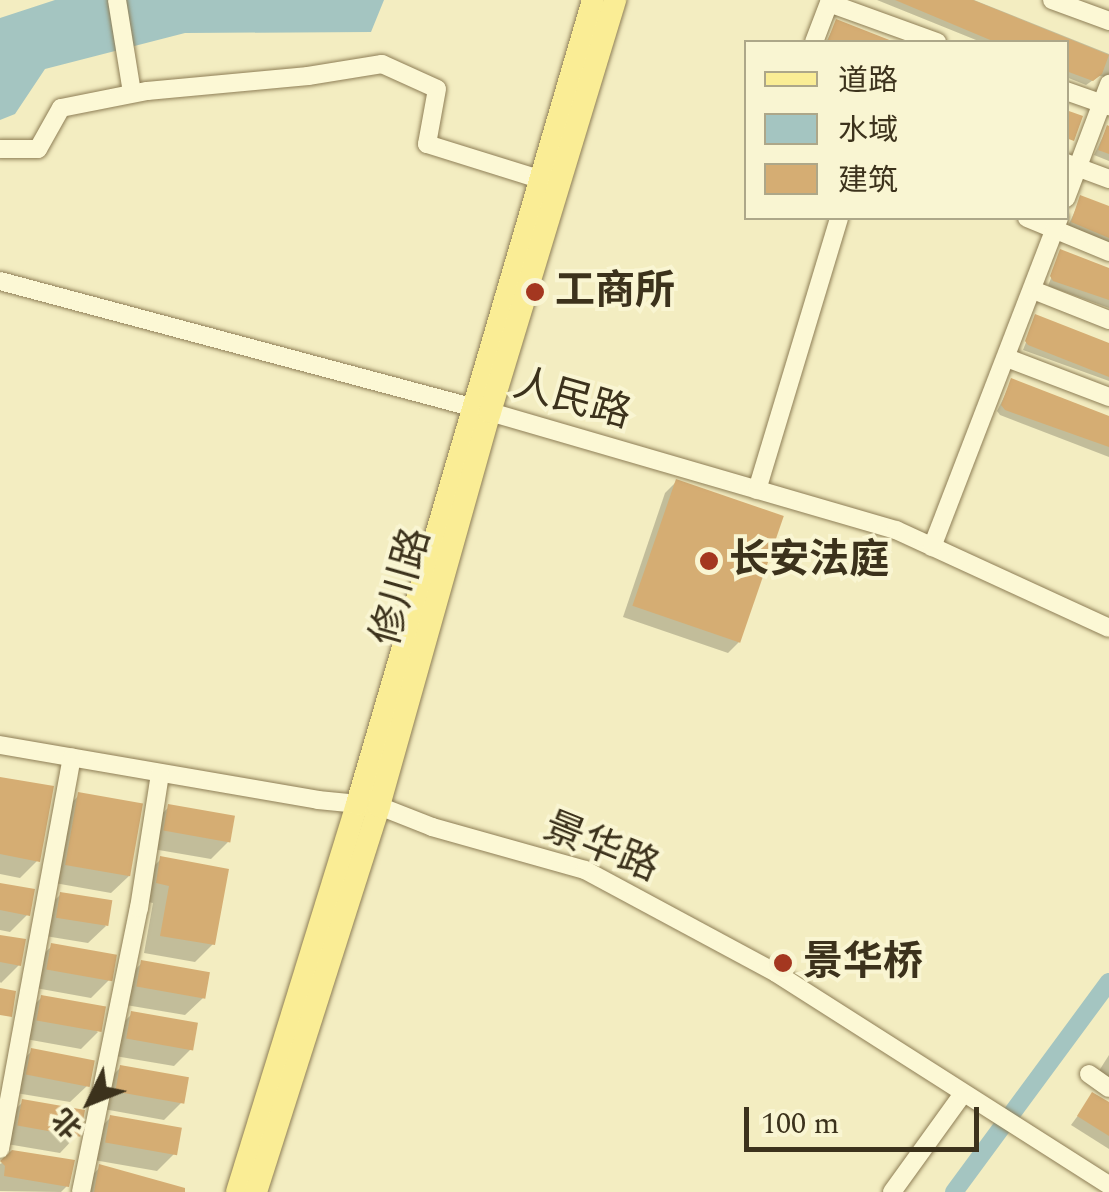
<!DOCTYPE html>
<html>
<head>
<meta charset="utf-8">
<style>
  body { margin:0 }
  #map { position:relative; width:1109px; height:1192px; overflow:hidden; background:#f3edc1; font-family:Spectral,"Noto Sans SC",serif }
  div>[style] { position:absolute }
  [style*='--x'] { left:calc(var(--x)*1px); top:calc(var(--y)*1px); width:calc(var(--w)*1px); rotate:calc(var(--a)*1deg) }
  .water>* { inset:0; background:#a4c5c1 }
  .shadow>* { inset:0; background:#0003 }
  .canal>* { height:18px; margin:-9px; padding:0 9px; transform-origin:9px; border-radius:9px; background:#a4c5c1 }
  .building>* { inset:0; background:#d5ad73; transform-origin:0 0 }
  .roads { filter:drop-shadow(0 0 2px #8e7e56) drop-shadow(0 0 2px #8e7e56) }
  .minor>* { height:18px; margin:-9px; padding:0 9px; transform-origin:9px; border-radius:9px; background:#fcf8d5 }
  .major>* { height:22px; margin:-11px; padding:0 11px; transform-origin:11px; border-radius:11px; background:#faed95 }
  .dots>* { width:28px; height:28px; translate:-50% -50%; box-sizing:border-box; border:5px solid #f9f5d2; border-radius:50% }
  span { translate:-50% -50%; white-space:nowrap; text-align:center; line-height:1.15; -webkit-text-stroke:8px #f9f5d2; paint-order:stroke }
  .poi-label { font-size:40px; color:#3c321c; font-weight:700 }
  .left { translate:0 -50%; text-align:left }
  .street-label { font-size:40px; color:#3c321c }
  .legend { position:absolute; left:744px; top:40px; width:325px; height:180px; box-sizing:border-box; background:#f9f5d2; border:2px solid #ada789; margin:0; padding:12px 18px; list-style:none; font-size:30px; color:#3c321c }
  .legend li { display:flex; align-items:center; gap:20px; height:50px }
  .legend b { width:50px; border:2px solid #ada789 }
  .north { position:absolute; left:40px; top:1052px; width:100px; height:100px; -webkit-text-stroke:8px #f9f5d2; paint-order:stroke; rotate:227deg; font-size:28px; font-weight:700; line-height:40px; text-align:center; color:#3c321c }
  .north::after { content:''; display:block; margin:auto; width:35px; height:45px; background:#3c321c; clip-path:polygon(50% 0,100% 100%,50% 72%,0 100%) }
  .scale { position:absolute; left:744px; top:1107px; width:235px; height:45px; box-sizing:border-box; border:5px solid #3c321c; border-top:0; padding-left:12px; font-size:30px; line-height:35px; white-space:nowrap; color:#3c321c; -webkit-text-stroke:8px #f9f5d2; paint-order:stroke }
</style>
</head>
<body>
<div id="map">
  <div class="water">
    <i style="clip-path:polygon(55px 0,384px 0,371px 32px,185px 33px,45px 69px,15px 114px,0 120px,0 18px)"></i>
  </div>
  <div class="shadow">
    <i style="clip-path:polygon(877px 0,974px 0,1109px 54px,1109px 77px,1099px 76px,1086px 85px,1066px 77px,1066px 42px,981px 42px)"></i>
    <i style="clip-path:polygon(837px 22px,889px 42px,826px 42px)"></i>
    <i style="clip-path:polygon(1108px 126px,1109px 126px,1109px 161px,1094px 155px)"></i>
    <i style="clip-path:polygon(1081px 198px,1109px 209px,1109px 245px,1067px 228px)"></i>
    <i style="clip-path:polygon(1061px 252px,1109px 271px,1109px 308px,1048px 286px)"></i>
    <i style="clip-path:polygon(1036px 317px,1109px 345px,1109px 381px,1023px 350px)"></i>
    <i style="clip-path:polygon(1012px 381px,1109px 419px,1109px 457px,1000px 415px,997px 411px)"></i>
    <i style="clip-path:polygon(676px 482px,740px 641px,728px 653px,623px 617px,665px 493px)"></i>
    <i style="clip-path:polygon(0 779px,38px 860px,20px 878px,0 874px)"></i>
    <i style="clip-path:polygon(79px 795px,129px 876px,111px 893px,49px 882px,62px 813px)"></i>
    <i style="clip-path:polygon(169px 807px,228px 842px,211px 859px,147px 848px,151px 824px)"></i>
    <i style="clip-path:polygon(161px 859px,213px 944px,195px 962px,144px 953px,153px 903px,139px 900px,143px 877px)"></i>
    <i style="clip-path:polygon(0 885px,28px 914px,10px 932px,0 930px)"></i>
    <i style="clip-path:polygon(61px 894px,106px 926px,88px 943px,39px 935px,43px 912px)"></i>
    <i style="clip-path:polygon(0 937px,19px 965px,1px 983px,0 982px)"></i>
    <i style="clip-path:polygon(52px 946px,109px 980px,91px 998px,30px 987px,34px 963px)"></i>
    <i style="clip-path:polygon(142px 963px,203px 998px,185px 1015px,120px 1004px,124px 980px)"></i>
    <i style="clip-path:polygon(42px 997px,98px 1032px,81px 1049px,20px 1038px,24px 1015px)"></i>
    <i style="clip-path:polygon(132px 1014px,191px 1049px,174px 1066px,109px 1055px,114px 1031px)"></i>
    <i style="clip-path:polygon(32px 1051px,88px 1085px,70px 1102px,10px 1092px,14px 1068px)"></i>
    <i style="clip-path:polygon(1109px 1055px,1109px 1081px,1097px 1074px)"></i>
    <i style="clip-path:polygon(121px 1067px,182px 1102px,164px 1120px,98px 1108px,103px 1085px)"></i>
    <i style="clip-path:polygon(1093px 1095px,1109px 1105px,1109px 1149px,1071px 1125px)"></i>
    <i style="clip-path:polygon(23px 1102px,77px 1135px,60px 1153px,1px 1143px,5px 1119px)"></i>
    <i style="clip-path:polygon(110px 1118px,175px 1153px,157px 1171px,88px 1159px,93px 1135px)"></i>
    <i style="clip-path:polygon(4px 1162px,67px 1186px,61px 1192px,0 1191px,0 1164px)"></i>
    <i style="clip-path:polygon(100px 1167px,175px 1192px,84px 1192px,87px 1181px)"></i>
  </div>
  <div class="canal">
    <i style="--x:954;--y:1192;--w:261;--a:-53.6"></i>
  </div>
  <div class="building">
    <i style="clip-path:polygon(895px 0,973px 0,1109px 55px,1102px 74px,1093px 81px,1066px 71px,1066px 42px,995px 42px)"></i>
    <i style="clip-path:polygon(836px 19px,892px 41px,892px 42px,827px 42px)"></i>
    <i style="clip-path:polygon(1066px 110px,1083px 116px,1074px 141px,1066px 138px)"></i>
    <i style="clip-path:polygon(1107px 125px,1109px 126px,1109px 154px,1098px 150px)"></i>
    <i style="clip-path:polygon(1080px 195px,1109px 206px,1109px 238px,1071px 222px)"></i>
    <i style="clip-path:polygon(1060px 249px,1109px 268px,1109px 300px,1053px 281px,1050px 276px)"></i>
    <i style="clip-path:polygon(1035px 314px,1109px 343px,1109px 377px,1028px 345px,1025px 341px)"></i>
    <i style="clip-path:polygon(1011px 378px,1109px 416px,1109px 447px,1005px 410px,1001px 405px)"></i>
    <i style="left:676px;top:479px;width:114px;height:134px;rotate:19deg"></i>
    <i style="clip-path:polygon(0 777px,54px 786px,40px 862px,0 854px)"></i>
    <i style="left:78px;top:792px;width:66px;height:74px;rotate:10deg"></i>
    <i style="left:168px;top:804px;width:68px;height:27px;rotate:10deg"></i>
    <i style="clip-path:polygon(160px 856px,229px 869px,215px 945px,160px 936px,169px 886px,156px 883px)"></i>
    <i style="clip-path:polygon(0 883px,35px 889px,30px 916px,0 910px)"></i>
    <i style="left:60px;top:892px;width:53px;height:26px;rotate:9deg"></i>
    <i style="clip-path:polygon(0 935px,26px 939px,21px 966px,0 962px)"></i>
    <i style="left:51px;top:943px;width:67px;height:27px;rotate:10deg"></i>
    <i style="left:141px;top:960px;width:70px;height:27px;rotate:10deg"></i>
    <i style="clip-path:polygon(0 988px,16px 991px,12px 1017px,0 1015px)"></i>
    <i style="left:41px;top:995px;width:66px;height:26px;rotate:10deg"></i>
    <i style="left:131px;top:1011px;width:68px;height:28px;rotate:10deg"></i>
    <i style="left:31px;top:1048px;width:65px;height:27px;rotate:11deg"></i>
    <i style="left:120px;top:1065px;width:70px;height:27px;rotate:10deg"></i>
    <i style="clip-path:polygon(1092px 1092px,1109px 1102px,1109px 1136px,1077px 1116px)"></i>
    <i style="left:22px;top:1099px;width:64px;height:27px;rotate:10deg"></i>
    <i style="left:110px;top:1115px;width:73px;height:28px;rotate:10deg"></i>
    <i style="clip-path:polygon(12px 1150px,75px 1160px,69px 1187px,4px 1176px,5px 1166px,0 1161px)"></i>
    <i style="clip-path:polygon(99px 1164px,185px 1188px,185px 1192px,94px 1192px)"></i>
  </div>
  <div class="roads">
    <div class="minor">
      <i style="--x:117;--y:0;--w:94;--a:80.8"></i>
      <i style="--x:1052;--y:0;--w:61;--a:20.2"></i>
      <i style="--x:829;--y:3;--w:115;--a:19.9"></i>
      <i style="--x:814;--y:42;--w:45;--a:-69.1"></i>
      <i style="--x:1066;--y:91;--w:46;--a:19.2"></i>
      <i style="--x:0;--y:149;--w:38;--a:0"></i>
      <i style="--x:38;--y:149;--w:47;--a:-60.7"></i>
      <i style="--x:61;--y:108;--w:88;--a:-11.2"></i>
      <i style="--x:147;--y:91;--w:162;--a:-5.3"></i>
      <i style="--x:308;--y:76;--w:75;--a:-9.2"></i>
      <i style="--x:382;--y:64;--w:60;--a:24.4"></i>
      <i style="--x:437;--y:89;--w:56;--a:100.3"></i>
      <i style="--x:427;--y:144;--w:128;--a:17.3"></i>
      <i style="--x:1066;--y:163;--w:46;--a:20.4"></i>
      <i style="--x:1066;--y:198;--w:122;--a:-69.3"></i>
      <i style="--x:1027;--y:218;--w:89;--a:22.5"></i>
      <i style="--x:0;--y:281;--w:507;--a:14.97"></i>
      <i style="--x:490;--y:412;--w:423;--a:16.2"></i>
      <i style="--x:896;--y:530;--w:234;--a:24.7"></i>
      <i style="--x:1033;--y:290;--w:82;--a:21.5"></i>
      <i style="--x:1007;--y:358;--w:109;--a:20.9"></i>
      <i style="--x:757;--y:490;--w:284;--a:-73.2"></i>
      <i style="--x:932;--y:547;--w:353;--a:-68.9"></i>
      <i style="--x:0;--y:745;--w:323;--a:9.8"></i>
      <i style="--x:318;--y:800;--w:61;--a:5.6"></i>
      <i style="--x:379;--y:806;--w:57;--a:21.6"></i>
      <i style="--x:432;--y:827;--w:159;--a:15.7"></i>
      <i style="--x:585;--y:870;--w:217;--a:28.3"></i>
      <i style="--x:776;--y:973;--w:395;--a:32.5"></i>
      <i style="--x:1089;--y:1074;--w:24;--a:35"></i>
      <i style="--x:0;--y:1149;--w:398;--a:-79.6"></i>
      <i style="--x:81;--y:1192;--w:290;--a:-78.5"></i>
      <i style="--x:139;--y:908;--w:136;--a:-81.1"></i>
      <i style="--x:892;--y:1192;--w:120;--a:-54.2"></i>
    </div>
    <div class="major">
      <i style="--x:237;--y:1192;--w:406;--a:-72.8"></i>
      <i style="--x:357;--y:804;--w:838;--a:-73.64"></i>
      <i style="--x:256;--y:1192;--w:405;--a:-72.3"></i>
      <i style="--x:379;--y:806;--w:409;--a:-74.3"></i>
      <i style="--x:490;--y:412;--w:431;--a:-73.1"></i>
    </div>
  </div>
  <div class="dots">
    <i style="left:535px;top:292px;background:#a43720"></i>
    <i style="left:709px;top:561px;background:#a43720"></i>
    <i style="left:783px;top:963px;background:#a43720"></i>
  </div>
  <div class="poi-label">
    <span class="left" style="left:555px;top:292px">工商所</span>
    <span class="left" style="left:729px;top:561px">长安法庭</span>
    <span class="left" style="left:803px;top:963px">景华桥</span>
  </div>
  <div class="street-label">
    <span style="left:572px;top:400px;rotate:16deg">人民路</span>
    <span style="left:402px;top:587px;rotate:-74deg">修川路</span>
    <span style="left:601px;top:848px;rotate:22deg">景华路</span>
  </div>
  <ul class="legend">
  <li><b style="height:12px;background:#faed95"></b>道路</li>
  <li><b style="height:28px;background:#a4c5c1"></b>水域</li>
  <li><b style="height:28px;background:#d5ad73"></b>建筑</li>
  </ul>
  <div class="north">北</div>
  <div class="scale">100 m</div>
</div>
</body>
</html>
